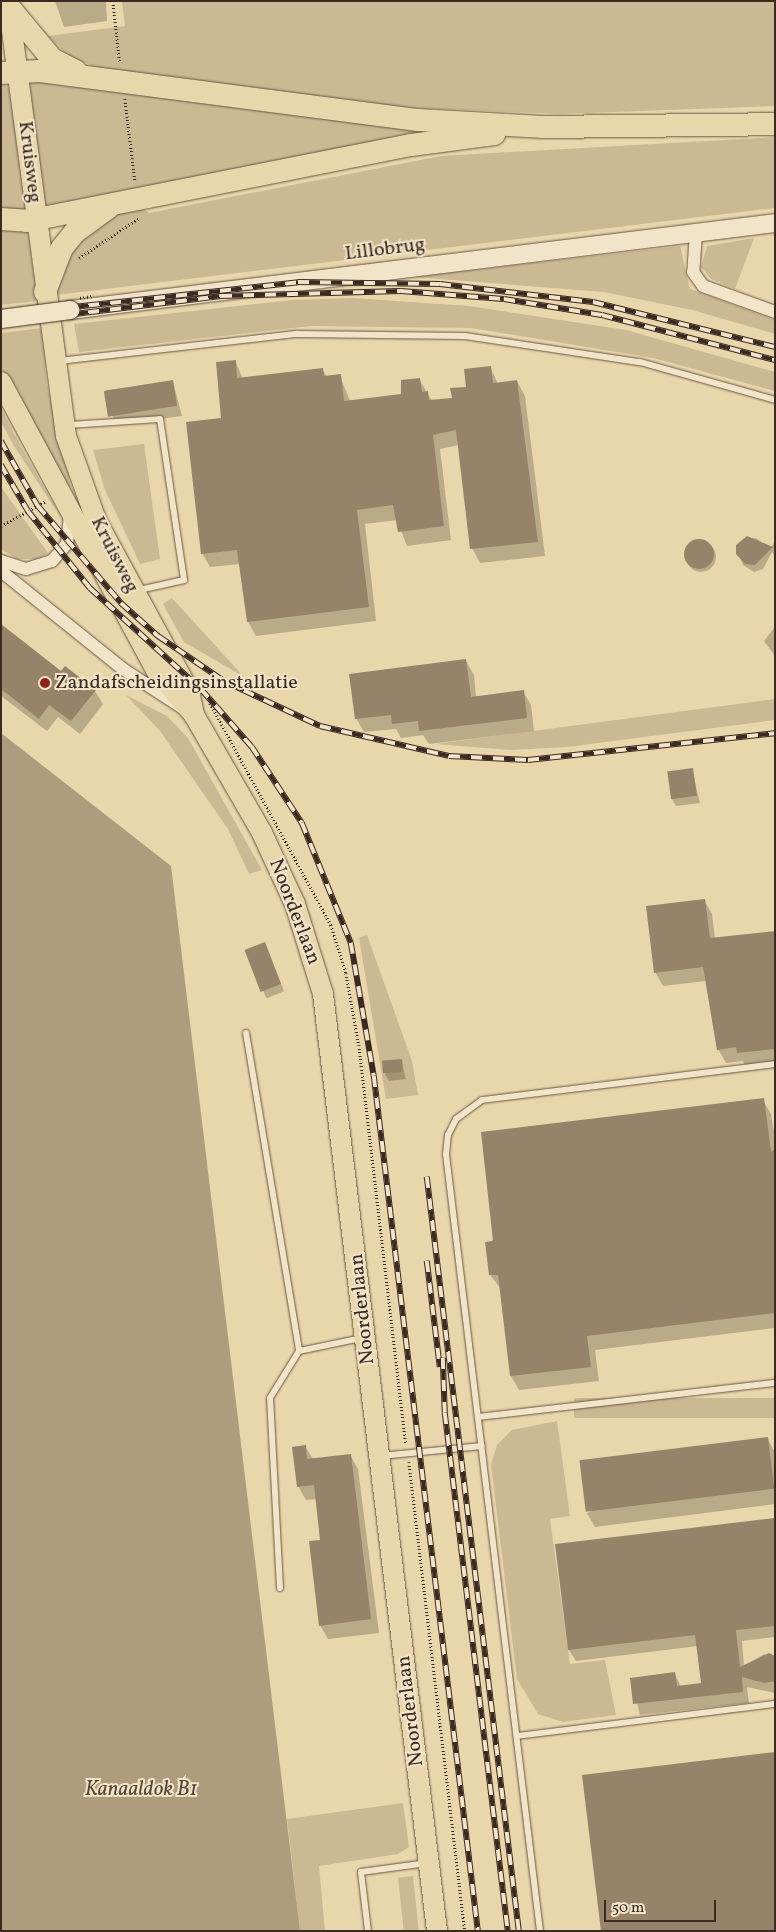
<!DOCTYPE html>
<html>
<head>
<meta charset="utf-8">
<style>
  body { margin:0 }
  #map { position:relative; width:776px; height:1932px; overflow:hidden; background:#e9d6ab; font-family:Vollkorn,serif }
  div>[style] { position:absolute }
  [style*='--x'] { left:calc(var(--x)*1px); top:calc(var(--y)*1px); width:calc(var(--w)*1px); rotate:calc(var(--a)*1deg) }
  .green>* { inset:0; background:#ccb994; transform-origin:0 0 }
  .water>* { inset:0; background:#ae9c7c }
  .shadow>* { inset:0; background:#0003; transform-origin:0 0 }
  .round { border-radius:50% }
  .building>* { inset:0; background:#968369; transform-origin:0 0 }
  .path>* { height:2.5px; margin-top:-1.25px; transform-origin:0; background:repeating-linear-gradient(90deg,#3c2a22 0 1px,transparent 0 3.5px) }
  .roads { filter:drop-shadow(0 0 1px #675544) drop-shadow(0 0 1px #675544) }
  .lane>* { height:6px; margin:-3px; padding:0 3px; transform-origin:3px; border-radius:3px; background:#f1e4c8 }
  .street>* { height:12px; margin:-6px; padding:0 6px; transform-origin:6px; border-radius:6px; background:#f1e4c8 }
  .secondary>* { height:18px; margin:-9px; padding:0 9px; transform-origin:9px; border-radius:9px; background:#f1e4c8 }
  .primary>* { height:20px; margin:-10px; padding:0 10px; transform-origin:10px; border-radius:10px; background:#e9d6ab }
  .highway>* { height:22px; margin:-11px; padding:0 11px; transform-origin:11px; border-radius:11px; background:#e9d6ab }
  .rail>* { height:5.5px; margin-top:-2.75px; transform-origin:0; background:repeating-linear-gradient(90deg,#f1e4c8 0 11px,#3c2a22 0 22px); box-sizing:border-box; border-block:1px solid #3c2a22 }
  .path-bridge>* { height:2.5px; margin-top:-1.25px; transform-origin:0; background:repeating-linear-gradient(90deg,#3c2a22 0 1px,transparent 0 3.5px) }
  .bridges { filter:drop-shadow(0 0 1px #3c2a22) drop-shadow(0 0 1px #3c2a22) }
  .secondary-bridge>* { height:18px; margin:-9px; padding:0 9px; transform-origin:9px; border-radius:9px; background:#f1e4c8 }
  .dots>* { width:14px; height:14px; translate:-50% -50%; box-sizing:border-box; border:2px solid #f1e4c8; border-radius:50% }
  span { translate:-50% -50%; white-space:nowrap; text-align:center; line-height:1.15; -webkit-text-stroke:4px #f1e4c8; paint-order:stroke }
  .street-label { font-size:20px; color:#3c2a22 }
  .poi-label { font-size:20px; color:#3c2a22 }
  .left { translate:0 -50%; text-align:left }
  .water-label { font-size:21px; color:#584638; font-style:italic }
  .frame { position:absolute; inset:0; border:2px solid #3c2a22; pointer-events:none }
  .scale { position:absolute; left:604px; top:1900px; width:112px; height:22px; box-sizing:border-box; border:2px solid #3c2a22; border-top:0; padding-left:6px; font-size:15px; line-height:18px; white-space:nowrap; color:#3c2a22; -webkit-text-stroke:4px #f1e4c8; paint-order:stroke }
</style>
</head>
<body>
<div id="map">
  <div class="green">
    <i style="clip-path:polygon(122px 1px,775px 1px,775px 106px,560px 114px,394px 107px,98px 68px,67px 55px,48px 36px,125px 26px)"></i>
    <i style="clip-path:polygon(29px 80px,417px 129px,417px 133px,45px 210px)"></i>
    <i style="clip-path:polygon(5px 84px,9px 87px,26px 213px,1px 209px,1px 86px)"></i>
    <i style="clip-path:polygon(775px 137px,775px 208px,56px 295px,59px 270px,76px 244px,114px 214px,142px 208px,149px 213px,441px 156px)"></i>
    <i style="clip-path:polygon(1px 230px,28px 233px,38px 301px,1px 305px)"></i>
    <i style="clip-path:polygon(754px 238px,735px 289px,711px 279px,701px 267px,707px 246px)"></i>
    <i style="clip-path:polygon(680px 246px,690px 289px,775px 320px,775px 334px,692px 310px,604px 292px,414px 277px)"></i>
    <i style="clip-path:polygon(353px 298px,469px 306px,626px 330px,775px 372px,775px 391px,653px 358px,471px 328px,311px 326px,79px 352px,74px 324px,292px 300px)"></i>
    <i style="clip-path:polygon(42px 328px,47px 384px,71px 487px,66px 489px,1px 367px,1px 333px)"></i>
    <i style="clip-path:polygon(1px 408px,19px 443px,60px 516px,14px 446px,1px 422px)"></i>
    <i style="clip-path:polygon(144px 444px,160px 559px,140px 564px,105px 490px,93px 450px)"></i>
    <i style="clip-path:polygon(1px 487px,48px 553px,39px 559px,17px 559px,1px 549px)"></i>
    <i style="clip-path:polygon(172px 598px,244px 677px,184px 642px,163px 604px)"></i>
    <i style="clip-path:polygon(126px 695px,167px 716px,188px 738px,262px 870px,249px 874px,228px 829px,160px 731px)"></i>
    <i style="clip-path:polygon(775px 699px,775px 720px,567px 747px,511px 750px,435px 744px)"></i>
    <i style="clip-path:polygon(367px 935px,412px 1061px,418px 1095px,386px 1099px,359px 938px)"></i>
    <i style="left:775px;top:1398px;width:20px;height:201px;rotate:90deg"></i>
    <i style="clip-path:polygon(557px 1421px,570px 1516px,550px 1519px,570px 1664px,605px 1660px,616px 1715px,563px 1722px,538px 1714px,517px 1679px,491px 1465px,497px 1445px,512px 1430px)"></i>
    <i style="clip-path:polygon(403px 1803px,409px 1847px,398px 1854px,319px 1866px,325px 1931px,300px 1931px,287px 1819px)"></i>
    <i style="left:413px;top:1876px;width:55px;height:15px;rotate:84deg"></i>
  </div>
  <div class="water">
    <i style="clip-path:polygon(1px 733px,171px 866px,300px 1931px,1px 1931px)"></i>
  </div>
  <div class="shadow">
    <i style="clip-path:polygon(55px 1px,106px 1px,107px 21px,64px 27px)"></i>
    <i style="clip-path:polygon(235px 361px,243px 379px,322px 369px,327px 377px,340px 376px,350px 401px,402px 395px,419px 379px,432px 401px,453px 399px,490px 367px,498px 384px,517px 381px,525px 396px,545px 556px,480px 563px,472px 548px,459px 445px,440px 449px,451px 540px,407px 546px,397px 520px,365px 524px,376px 621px,256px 636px,248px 622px,241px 564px,210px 567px,202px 553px)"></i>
    <i style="clip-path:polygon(173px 382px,182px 416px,115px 425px,106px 390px)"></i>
    <i style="clip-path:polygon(756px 538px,770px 549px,775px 541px,775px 556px,772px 552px,763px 569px,754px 572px,743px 565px,737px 549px,743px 539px)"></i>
    <i class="round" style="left:686px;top:542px;width:30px;height:30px"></i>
    <i style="clip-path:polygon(1px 626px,61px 673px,95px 691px,103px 704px,80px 734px,58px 717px,47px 731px,1px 696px)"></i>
    <i style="clip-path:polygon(774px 628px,775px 628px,775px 656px,764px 641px)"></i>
    <i style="clip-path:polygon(466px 661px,474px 675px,476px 697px,523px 691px,531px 705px,534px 731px,429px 744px,423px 735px,401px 738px,396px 729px,364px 732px,356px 718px)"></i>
    <i style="clip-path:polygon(692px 770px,700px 803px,676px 806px,672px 799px)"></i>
    <i style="clip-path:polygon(704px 900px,712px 914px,715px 939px,775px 932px,775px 1063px,746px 1067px,743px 1061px,726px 1063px,718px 1049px,706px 981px,663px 986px,655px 972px)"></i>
    <i style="left:265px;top:944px;width:51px;height:19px;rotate:68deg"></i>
    <i style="clip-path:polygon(401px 1060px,406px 1079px,389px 1081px,385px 1074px)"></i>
    <i style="clip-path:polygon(763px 1100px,771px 1114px,775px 1139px,775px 1328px,595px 1350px,599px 1381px,519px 1390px,511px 1376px,501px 1289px,490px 1275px,487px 1243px)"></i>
    <i style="clip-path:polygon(767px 1438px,775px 1452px,775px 1504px,595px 1527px,587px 1513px)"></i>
    <i style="clip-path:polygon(305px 1446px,313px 1459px,350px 1455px,358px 1469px,379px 1633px,328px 1639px,320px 1625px,322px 1541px,317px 1499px,306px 1500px,298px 1486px)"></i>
    <i style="clip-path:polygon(775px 1519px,775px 1637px,742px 1641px,744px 1666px,764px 1654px,775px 1659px,775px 1693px,747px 1687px,749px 1703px,640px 1715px,631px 1679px,675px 1674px,681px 1687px,703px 1684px,698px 1646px,576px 1661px,569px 1650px,557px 1546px)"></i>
  </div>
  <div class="building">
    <i style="clip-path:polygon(236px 360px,237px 378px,323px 368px,324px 376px,341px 374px,344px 401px,401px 394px,401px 380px,420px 378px,422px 392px,428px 391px,429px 400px,452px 398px,450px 388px,466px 387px,464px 369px,491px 366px,493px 383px,517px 380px,538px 542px,470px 549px,456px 430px,433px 435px,444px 526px,398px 532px,393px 505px,357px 510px,369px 607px,247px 622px,237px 550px,201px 554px,186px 422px,221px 418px,216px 362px)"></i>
    <i style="left:173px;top:380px;width:26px;height:70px;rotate:81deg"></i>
    <i style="clip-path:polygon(747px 536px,773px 547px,755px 565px,745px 564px,736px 554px,736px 545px)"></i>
    <i class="round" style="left:684px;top:539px;width:30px;height:30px"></i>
    <i style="clip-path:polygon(1px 624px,61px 671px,65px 666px,96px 690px,71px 721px,49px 705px,39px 719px,1px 689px)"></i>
    <i style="clip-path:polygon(466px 659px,471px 697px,524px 690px,527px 718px,419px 731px,418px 721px,392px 724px,391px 715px,355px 719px,349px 674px)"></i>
    <i style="left:693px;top:768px;width:28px;height:26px;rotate:82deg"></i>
    <i style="clip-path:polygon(705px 899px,710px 938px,775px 931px,775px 1049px,737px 1053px,736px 1047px,717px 1050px,703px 967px,654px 973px,646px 906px)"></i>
    <i style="left:265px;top:942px;width:45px;height:22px;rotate:69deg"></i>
    <i style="left:402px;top:1059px;width:13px;height:20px;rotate:86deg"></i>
    <i style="clip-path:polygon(764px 1098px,771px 1151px,775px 1150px,775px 1313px,587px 1336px,591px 1367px,510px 1376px,498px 1275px,489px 1275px,485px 1242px,493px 1241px,481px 1132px)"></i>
    <i style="left:768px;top:1437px;width:52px;height:190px;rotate:83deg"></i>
    <i style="clip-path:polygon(306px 1445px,307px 1459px,351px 1454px,371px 1619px,319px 1626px,309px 1541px,320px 1540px,314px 1485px,297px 1487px,292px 1447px)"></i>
    <i style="clip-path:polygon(775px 1518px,775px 1626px,736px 1630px,740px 1667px,769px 1653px,775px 1656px,775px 1681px,764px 1683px,742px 1677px,743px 1692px,633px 1704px,630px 1678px,675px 1672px,677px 1686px,701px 1683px,695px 1635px,568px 1650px,555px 1544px)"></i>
    <i style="clip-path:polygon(775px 1752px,775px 1931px,601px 1931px,582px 1775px)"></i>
  </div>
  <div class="path">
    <i style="--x:113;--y:1;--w:63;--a:83.7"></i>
    <i style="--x:125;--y:99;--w:83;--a:83"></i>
    <i style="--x:79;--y:258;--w:72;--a:-33.7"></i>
    <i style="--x:1;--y:526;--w:51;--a:-29.1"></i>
    <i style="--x:210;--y:703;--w:253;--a:61.4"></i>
    <i style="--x:331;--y:925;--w:50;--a:72.6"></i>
    <i style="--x:346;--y:973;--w:73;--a:79.8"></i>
    <i style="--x:359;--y:1045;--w:402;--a:83.3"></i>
    <i style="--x:409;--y:1462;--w:472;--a:83.2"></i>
  </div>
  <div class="roads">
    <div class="lane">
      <i style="--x:59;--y:361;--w:240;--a:-6.5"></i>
      <i style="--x:297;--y:334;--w:168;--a:0.7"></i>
      <i style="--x:465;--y:336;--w:177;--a:8.5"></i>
      <i style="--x:640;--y:362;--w:140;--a:15.7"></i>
      <i style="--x:68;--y:425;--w:92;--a:-3.7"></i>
      <i style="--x:160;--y:419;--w:163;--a:81.5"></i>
      <i style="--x:184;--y:580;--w:46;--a:167.5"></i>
      <i style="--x:246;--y:1033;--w:322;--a:80.5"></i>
      <i style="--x:299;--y:1351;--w:64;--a:-11.7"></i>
      <i style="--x:479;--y:1417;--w:298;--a:-6.6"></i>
      <i style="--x:381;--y:1456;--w:101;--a:-5.7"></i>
      <i style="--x:280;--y:1588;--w:190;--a:-93"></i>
      <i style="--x:270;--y:1398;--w:55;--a:-58.3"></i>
      <i style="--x:517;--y:1736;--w:260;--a:-7.1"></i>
      <i style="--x:368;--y:1931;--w:59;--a:-96.8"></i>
      <i style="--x:361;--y:1872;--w:67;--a:-7.8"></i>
      <i style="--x:540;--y:1931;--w:783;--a:-96.9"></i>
      <i style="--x:446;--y:1154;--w:19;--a:-84"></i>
      <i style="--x:448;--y:1135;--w:18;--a:-63"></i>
      <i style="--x:456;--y:1119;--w:32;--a:-36"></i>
      <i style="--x:482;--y:1100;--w:295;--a:-7"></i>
    </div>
    <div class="street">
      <i style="--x:696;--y:233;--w:39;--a:94"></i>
      <i style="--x:693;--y:272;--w:17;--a:54"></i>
      <i style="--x:703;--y:286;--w:77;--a:19.9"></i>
      <i style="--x:1;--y:561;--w:26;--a:18"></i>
      <i style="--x:26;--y:569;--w:27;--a:-17"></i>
      <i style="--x:52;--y:561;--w:23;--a:-49"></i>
      <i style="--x:67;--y:544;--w:28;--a:-84"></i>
      <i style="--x:1;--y:571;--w:156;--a:38.8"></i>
      <i style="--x:123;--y:669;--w:69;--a:33.2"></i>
    </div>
    <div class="secondary">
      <i style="--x:70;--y:310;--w:710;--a:-7.03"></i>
    </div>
    <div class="primary">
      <i style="--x:8;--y:1;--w:439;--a:82.4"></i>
      <i style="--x:66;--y:436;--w:89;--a:70.3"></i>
      <i style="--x:96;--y:520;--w:195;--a:61.5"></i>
      <i style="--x:189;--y:691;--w:25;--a:78"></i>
      <i style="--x:1;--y:382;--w:327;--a:61.7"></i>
      <i style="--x:156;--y:670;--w:59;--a:49.8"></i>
      <i style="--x:194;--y:715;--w:136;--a:60"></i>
      <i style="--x:262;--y:833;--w:78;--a:65.1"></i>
      <i style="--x:295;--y:904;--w:94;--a:72.7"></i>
      <i style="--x:323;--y:994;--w:944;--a:83.06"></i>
    </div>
    <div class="highway">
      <i style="--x:8;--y:6;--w:69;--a:50.3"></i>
      <i style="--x:52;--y:59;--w:27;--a:27"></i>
      <i style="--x:1;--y:73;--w:39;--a:-3"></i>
      <i style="--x:40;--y:71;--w:381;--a:7.4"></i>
      <i style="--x:418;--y:120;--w:126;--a:3.2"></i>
      <i style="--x:544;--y:127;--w:231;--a:-0.7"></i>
      <i style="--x:1;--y:219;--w:26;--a:4"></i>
      <i style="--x:27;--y:221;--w:391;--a:-11.2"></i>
      <i style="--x:411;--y:145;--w:84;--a:-7.5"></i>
      <i style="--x:45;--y:292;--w:47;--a:-68.9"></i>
      <i style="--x:62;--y:248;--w:21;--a:-51"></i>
      <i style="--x:75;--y:232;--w:41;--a:-36"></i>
    </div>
  </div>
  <div class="rail">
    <i style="--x:1;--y:315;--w:299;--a:-6.3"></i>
    <i style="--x:298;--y:282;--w:142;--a:0.8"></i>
    <i style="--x:440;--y:284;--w:154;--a:6.7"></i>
    <i style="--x:593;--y:302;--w:187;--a:13.9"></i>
    <i style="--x:1;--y:323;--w:222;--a:-7"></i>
    <i style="--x:221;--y:296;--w:180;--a:-1.6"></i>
    <i style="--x:401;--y:291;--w:103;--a:4.4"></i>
    <i style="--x:504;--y:299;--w:99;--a:9.3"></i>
    <i style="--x:602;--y:315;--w:179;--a:14.6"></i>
    <i style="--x:1;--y:441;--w:75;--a:60.4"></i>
    <i style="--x:38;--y:506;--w:128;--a:49.4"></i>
    <i style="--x:121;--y:603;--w:50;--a:41.7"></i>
    <i style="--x:158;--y:636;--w:80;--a:34.3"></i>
    <i style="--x:224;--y:681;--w:106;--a:25.1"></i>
    <i style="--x:320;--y:726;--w:132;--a:13.1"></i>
    <i style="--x:449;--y:756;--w:79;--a:2.9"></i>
    <i style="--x:528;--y:760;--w:248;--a:-6.2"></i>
    <i style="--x:1;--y:465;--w:53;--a:59.6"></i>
    <i style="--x:28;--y:511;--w:99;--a:51.2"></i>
    <i style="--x:90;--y:588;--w:150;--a:42.3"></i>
    <i style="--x:201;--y:689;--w:77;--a:48.7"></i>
    <i style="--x:252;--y:747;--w:91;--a:56.7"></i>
    <i style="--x:302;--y:823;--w:130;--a:67.8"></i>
    <i style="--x:351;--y:943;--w:135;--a:80.2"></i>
    <i style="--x:374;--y:1076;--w:861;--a:83.06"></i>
    <i style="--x:427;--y:1177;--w:760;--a:83.04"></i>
    <i style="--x:427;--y:1261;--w:107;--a:83"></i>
    <i style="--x:443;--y:1358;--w:55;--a:87.9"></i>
    <i style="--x:445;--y:1413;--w:522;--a:83.07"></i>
  </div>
  <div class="path-bridge">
    <i style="--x:80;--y:298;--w:13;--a:-9"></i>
  </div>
  <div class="bridges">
    <div class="secondary-bridge">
      <i style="--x:1;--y:319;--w:70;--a:-7.4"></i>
    </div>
  </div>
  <div class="dots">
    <i style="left:45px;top:683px;background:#8f2418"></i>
  </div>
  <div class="street-label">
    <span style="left:29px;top:162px;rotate:83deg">Kruisweg</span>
    <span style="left:385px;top:250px;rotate:-7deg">Lillobrug</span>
    <span style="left:114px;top:555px;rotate:63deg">Kruisweg</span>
    <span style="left:294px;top:912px;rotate:69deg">Noorderlaan</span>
    <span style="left:363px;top:1309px;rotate:-96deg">Noorderlaan</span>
    <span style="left:411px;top:1711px;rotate:-97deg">Noorderlaan</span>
  </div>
  <div class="poi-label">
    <span class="left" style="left:55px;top:683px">Zandafscheidingsinstallatie</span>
  </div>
  <div class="water-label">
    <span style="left:141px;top:1790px">Kanaaldok B1</span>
  </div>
  <div class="frame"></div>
  <div class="scale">50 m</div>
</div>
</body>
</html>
